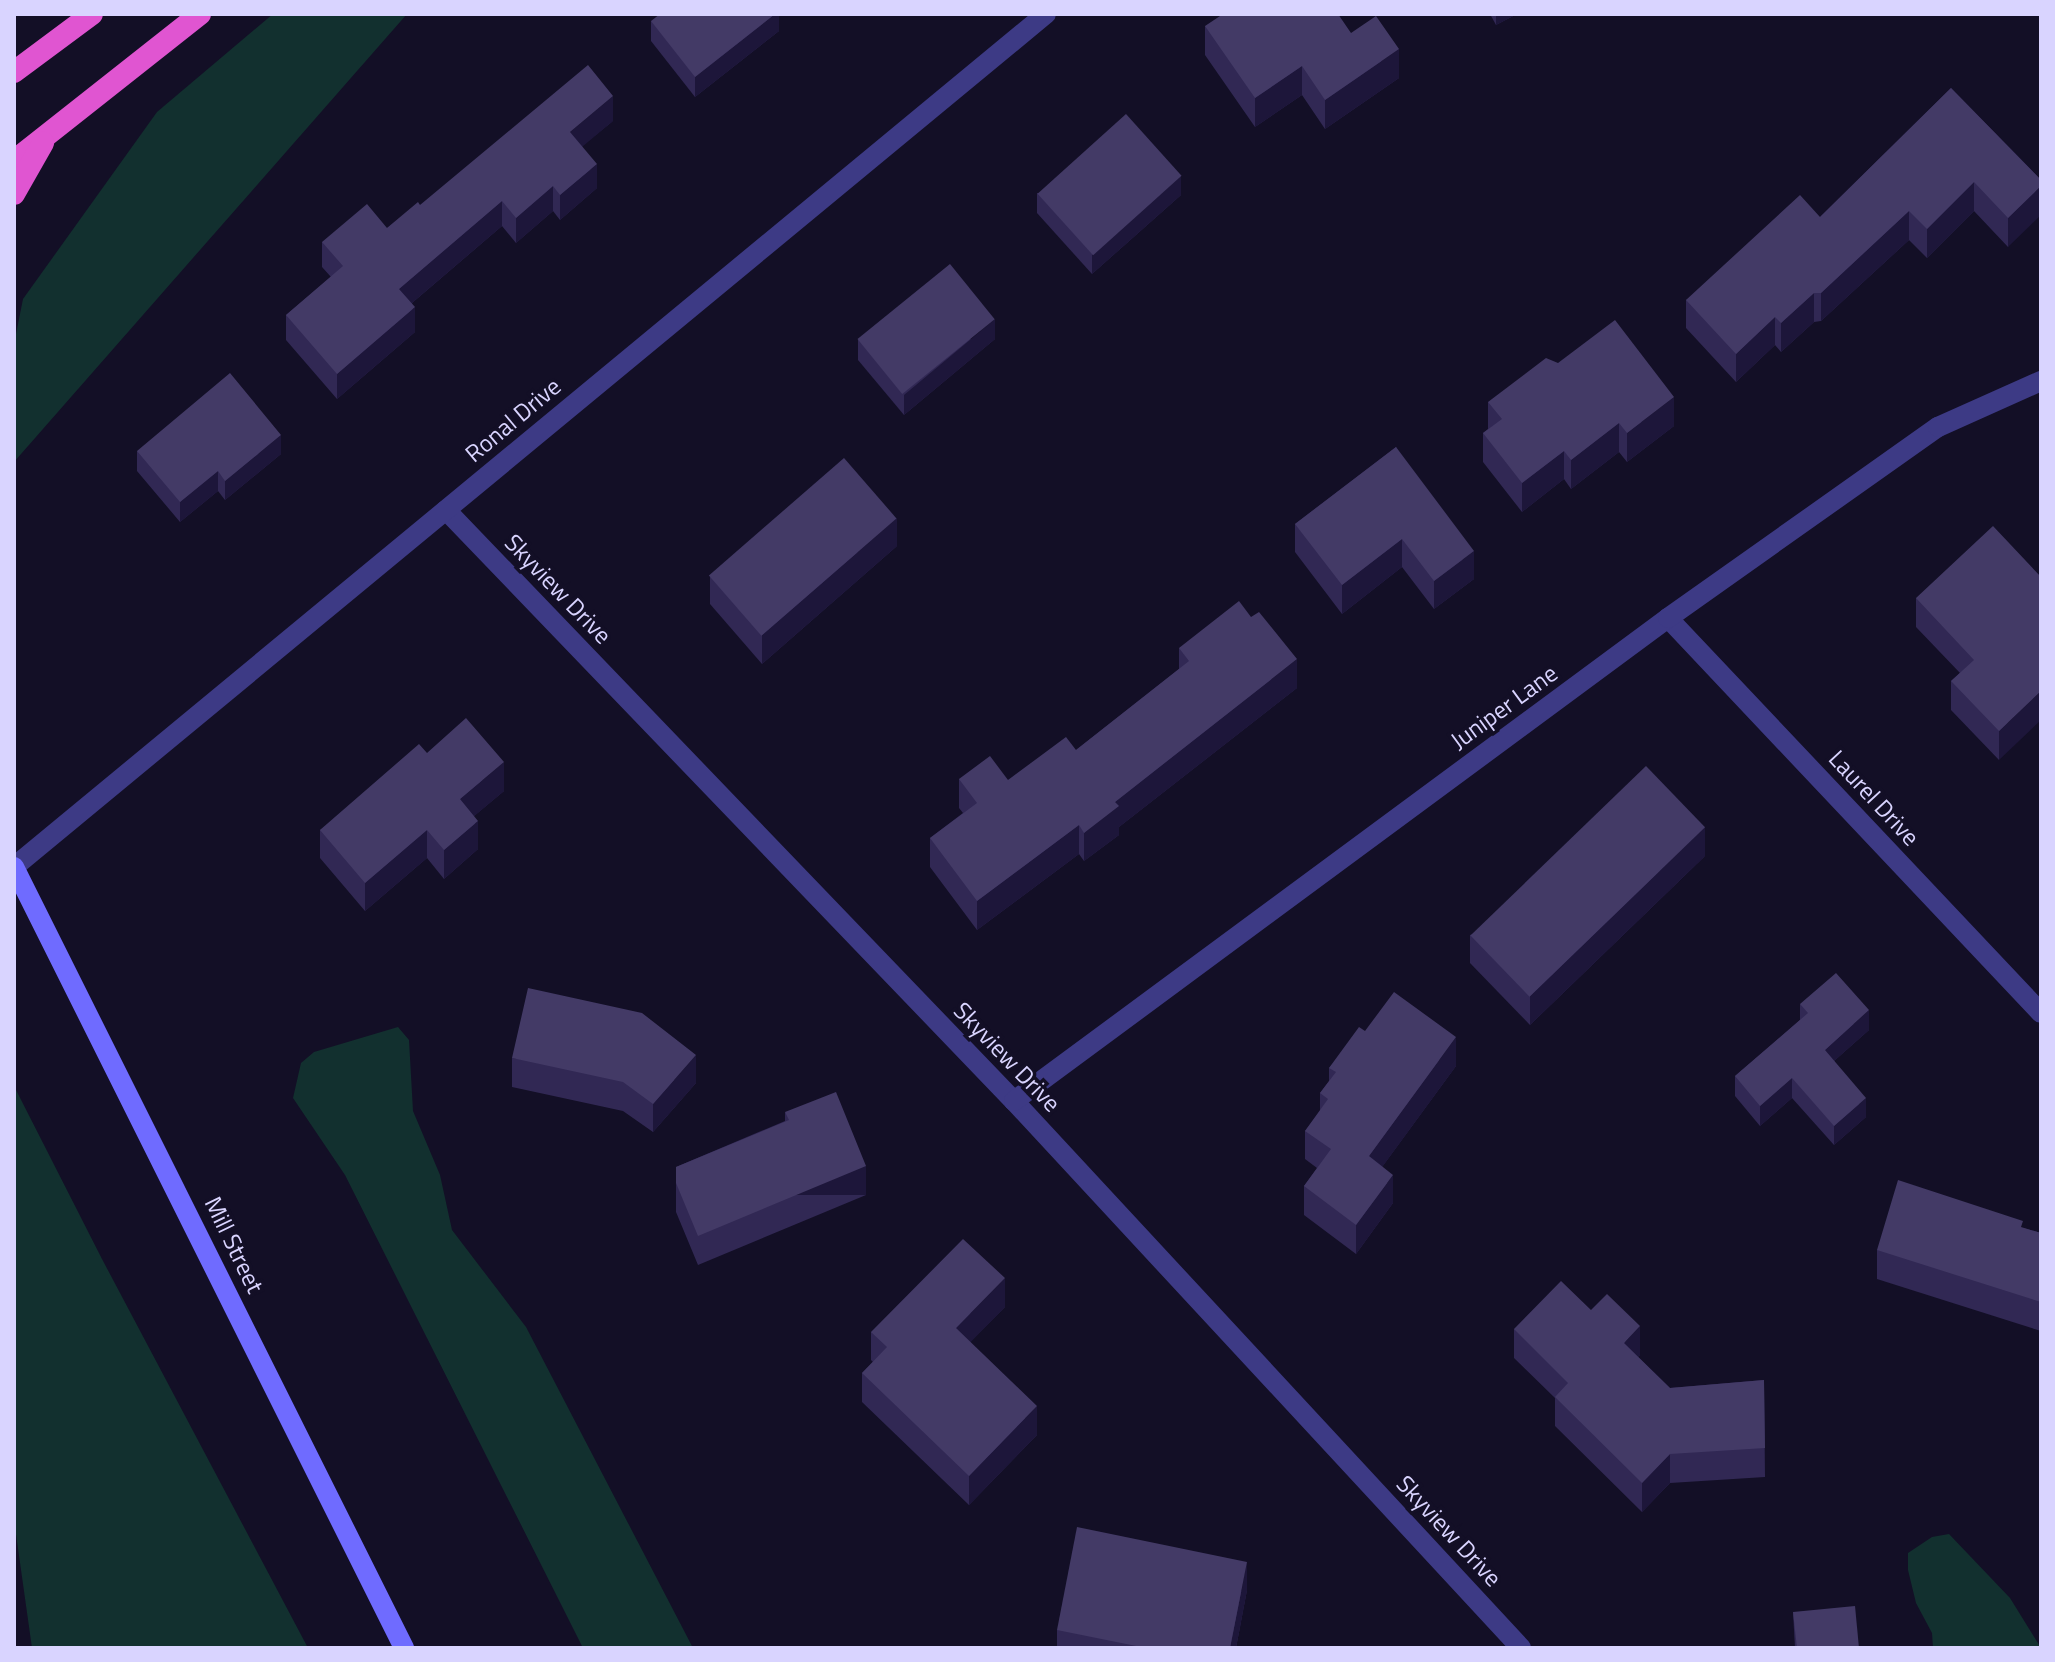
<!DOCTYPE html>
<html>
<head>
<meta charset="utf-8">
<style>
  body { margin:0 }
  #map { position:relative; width:2055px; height:1662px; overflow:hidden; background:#130f26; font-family:"Titillium Web",sans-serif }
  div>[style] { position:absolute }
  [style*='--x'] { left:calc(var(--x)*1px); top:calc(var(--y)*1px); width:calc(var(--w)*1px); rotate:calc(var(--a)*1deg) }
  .green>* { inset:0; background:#12302f }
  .minor>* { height:20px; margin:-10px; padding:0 10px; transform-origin:10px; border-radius:10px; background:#3d3a85 }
  .secondary>* { height:20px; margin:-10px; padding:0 10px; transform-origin:10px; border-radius:10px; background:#6f6bff }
  .trunk>* { height:22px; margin:-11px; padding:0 11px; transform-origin:11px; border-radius:11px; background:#e055d1 }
  .wall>* { inset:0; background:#312854 }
  .shaded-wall>* { inset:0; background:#1d163a; transform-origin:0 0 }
  .building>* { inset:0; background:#433a66; transform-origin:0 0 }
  span { translate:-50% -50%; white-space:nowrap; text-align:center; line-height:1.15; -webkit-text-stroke:7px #130f26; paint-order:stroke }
  .street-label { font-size:24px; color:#d9d4ff }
  .frame { position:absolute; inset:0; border:16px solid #d9d4ff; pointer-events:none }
</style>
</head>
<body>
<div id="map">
  <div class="green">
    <i style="clip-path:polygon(273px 14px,407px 14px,14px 462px,14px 344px,23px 299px,157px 112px)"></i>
    <i style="clip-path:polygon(398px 1027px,409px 1040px,413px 1111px,440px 1175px,452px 1230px,526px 1327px,693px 1648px,583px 1648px,345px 1175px,293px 1098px,301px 1063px,314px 1052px)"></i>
    <i style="clip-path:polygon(14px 1086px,102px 1259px,308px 1648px,32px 1648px,14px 1520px)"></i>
    <i style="clip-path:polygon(1949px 1534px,2010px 1598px,2041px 1648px,1933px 1648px,1932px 1633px,1916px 1603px,1908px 1570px,1908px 1553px,1932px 1537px)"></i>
  </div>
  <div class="minor">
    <i style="--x:446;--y:510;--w:820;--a:46.14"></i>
    <i style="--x:1014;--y:1101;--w:746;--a:47.17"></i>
    <i style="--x:1668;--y:618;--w:543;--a:46.64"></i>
    <i style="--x:14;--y:867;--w:1339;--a:-39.58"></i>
    <i style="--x:1014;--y:1101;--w:813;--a:-36.45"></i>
    <i style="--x:1668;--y:618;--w:331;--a:-35.3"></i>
    <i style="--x:1938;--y:427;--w:113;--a:-24.1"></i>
  </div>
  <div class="secondary">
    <i style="--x:14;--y:867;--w:873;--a:63.46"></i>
  </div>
  <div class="trunk">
    <i style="--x:14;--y:72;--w:97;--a:-36.6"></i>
    <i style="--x:14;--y:161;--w:237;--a:-38.3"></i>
    <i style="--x:14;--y:194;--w:59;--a:-60.4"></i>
  </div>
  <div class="wall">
    <i style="clip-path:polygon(779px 14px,779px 31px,695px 97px,651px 41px,651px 21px)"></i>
    <i style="clip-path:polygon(1490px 14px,1517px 14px,1496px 25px)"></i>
    <i style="clip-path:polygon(1205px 26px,1351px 33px,1399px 78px,1325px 129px,1302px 95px,1255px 127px,1205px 55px)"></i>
    <i style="clip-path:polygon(1951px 88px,2041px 180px,2008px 247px,1974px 211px,1927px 258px,1909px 240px,1821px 321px,1814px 322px,1781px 352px,1775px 345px,1736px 382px,1686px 328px,1686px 300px,1820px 217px)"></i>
    <i style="clip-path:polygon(613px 121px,582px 146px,597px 188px,560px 220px,553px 211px,516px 243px,502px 226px,412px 303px,415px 332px,337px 399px,286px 340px,286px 315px,331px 277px,322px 267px,322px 242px,387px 228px,420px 205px)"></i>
    <i style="clip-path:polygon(1037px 193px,1181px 195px,1092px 274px,1037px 213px)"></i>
    <i style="clip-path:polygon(995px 339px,904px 415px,858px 360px,858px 340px)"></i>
    <i style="clip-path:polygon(1488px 402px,1674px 426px,1627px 462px,1619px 452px,1571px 489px,1564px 479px,1522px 512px,1483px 462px,1483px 433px,1488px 429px)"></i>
    <i style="clip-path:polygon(1396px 447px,1474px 579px,1434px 609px,1402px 567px,1342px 614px,1295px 552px,1295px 524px)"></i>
    <i style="clip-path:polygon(137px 451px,281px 454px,225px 500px,218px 491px,180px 522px,137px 471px)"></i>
    <i style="clip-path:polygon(897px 546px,762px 664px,710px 604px,710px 576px)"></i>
    <i style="clip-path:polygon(2041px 577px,1999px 760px,1951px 710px,1951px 681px,1960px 673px,1916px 627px,1916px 598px)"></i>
    <i style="clip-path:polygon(1179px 648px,1297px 688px,1119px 827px,1119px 835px,1084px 861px,1079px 854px,977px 930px,930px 867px,930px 838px,963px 813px,959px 808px,959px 779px,1008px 780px,1076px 750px,1179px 669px)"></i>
    <i style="clip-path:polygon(427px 753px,504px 791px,474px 816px,478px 849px,444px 879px,427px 858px,365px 911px,320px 858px,320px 830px)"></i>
    <i style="clip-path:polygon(1705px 856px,1530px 1025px,1470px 963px,1470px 935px)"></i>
    <i style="clip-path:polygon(1800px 1004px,1869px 1030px,1834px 1061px,1866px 1117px,1834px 1145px,1792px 1098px,1760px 1126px,1735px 1096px,1735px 1076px,1800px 1020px)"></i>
    <i style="clip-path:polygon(1365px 1031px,1456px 1066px,1382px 1167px,1393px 1203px,1356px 1254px,1304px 1215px,1304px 1186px,1317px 1168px,1305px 1159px,1305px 1131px,1320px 1111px,1320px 1093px,1329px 1081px,1329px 1068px)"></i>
    <i style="clip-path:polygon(512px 1058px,696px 1083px,653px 1132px,623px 1111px,512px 1087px)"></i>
    <i style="clip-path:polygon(785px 1112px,866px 1195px,698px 1265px,676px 1212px,676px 1167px,785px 1121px)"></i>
    <i style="clip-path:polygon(2023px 1228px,2041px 1233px,2041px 1331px,1877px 1279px,1877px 1250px)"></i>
    <i style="clip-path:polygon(1005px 1307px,970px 1342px,1037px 1435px,969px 1505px,862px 1402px,862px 1373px,873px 1362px,871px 1360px,871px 1332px)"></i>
    <i style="clip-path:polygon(1591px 1310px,1640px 1355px,1638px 1357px,1670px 1388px,1764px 1380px,1765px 1477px,1670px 1483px,1642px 1512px,1555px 1426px,1555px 1398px,1514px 1358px,1514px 1329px)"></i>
    <i style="clip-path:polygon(1247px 1590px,1236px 1648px,1057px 1648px,1057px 1630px)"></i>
    <i style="clip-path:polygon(1793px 1612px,1859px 1648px,1795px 1648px)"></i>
  </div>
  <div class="shaded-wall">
    <i style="clip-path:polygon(775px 14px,779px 14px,779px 31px,695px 97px,695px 77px)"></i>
    <i style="clip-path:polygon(1496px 14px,1517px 14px,1496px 25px)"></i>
    <i style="clip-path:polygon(1399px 49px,1399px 78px,1325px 129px,1325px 100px)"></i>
    <i style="clip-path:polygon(1302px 66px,1302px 95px,1255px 127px,1255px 98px)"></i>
    <i style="clip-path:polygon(613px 96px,613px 121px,570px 157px,570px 132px)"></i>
    <i style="clip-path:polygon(597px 164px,597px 188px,560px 220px,560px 195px)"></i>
    <i style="clip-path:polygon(1181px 176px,1181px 195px,1092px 274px,1092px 255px)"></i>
    <i style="clip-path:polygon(1974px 182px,1974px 211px,1927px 258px,1927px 229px)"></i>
    <i style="clip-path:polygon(553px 186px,553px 211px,516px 243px,516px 218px)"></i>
    <i style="clip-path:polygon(2041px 186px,2041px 215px,2008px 247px,2008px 218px)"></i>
    <i style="clip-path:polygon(502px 201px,502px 226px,399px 314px,399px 289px)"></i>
    <i style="clip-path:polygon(1909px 211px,1909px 240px,1821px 321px,1821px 293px)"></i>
    <i style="clip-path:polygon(1814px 293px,1814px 322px,1781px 352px,1781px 323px)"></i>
    <i style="clip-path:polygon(415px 307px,415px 332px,337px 399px,337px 374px)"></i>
    <i style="clip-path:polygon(1775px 317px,1775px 345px,1736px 382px,1736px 354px)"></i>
    <i style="clip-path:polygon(995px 319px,995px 339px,904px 415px,904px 395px)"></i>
    <i style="clip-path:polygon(1674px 397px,1674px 426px,1627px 462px,1627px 433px)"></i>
    <i style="clip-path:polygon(1619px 423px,1619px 452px,1571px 489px,1571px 460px)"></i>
    <i style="clip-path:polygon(281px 435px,281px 454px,225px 500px,225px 481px)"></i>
    <i style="clip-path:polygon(1564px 451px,1564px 479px,1522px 512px,1522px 483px)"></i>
    <i style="clip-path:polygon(218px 471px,218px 491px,180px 522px,180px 502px)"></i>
    <i style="clip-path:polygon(897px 518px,897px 546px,762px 664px,762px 635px)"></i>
    <i style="clip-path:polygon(1402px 539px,1402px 567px,1342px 614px,1342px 585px)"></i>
    <i style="clip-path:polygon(1474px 551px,1474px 579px,1434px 609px,1434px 581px)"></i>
    <i style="clip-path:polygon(1297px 659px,1297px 688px,1119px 827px,1119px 835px,1084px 861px,1084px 833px,1115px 802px)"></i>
    <i style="clip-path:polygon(2041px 691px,2041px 720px,1999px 760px,1999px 731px)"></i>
    <i style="clip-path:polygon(504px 762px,504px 791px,460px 828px,460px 799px)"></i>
    <i style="clip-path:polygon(478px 821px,478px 849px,444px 879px,444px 850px)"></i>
    <i style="clip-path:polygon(1079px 825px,1079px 854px,977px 930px,977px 901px)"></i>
    <i style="clip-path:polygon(1705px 827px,1705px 856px,1530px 1025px,1530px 996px)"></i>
    <i style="clip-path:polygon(427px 830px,427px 858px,365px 911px,365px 883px)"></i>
    <i style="clip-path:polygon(1869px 1010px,1869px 1030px,1825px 1069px,1825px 1050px)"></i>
    <i style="clip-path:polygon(1456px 1037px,1456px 1066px,1369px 1185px,1369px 1156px)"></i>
    <i style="clip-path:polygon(696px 1055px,696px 1083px,653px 1132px,653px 1104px)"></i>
    <i style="clip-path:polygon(1792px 1078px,1792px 1098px,1760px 1126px,1760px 1106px)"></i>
    <i style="clip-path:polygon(1866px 1098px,1866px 1117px,1834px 1145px,1834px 1126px)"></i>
    <i style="left:866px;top:1166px;width:29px;height:182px;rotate:90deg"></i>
    <i style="clip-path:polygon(1393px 1175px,1393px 1203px,1356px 1254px,1356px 1225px)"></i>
    <i style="clip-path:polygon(1005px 1278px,1005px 1307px,956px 1357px,956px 1328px)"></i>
    <i style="clip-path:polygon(1640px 1326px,1640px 1355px,1624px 1371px,1624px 1343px)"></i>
    <i style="clip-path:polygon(1037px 1406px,1037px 1435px,969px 1505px,969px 1476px)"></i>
    <i style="clip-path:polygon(1670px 1454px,1670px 1483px,1642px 1512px,1642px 1483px)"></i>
    <i style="clip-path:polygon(1247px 1562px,1247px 1590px,1236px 1648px,1230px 1648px)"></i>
  </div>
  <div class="building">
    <i style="clip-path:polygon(660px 14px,775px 14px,695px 77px,651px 21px)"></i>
    <i style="clip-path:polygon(1223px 14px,1338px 14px,1351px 33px,1376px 16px,1399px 49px,1325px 100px,1302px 66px,1255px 98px,1205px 26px)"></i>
    <i style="clip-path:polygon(588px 65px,613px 96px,570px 132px,597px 164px,560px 195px,553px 186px,516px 218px,502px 201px,399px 289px,415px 307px,337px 374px,286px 315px,343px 266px,322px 242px,367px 204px,387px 228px,418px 202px,420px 205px)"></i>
    <i style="clip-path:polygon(1951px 88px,2041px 180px,2041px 186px,2008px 218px,1974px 182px,1927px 229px,1909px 211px,1821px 293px,1814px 293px,1781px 323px,1775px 317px,1736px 354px,1686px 300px,1800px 195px,1820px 217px)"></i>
    <i style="left:1126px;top:114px;width:83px;height:119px;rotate:48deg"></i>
    <i style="left:950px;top:264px;width:71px;height:119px;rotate:51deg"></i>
    <i style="clip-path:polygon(1615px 320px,1674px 397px,1627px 433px,1619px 423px,1571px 460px,1564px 451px,1522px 483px,1483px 433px,1502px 419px,1488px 402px,1546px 358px,1558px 363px)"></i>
    <i style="clip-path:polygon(230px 373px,281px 435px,225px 481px,218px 471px,180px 502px,137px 451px)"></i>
    <i style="clip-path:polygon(1396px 447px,1474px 551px,1434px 581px,1402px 539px,1342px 585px,1295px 524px)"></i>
    <i style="left:844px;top:458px;width:80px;height:179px;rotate:49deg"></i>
    <i style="clip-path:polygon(1993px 526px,2041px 577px,2041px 691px,1999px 731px,1951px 681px,1974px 660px,1916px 598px)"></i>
    <i style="clip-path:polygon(1239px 601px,1251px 617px,1259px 612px,1297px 659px,1115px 802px,1119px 806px,1084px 833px,1079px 825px,977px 901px,930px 838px,977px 803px,959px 779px,990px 756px,1008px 780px,1066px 737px,1076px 750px,1189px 661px,1179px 648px)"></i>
    <i style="clip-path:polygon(466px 718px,504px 762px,460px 799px,478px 821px,444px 850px,427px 830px,365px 883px,320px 830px,419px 744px,427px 753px)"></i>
    <i style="left:1646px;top:766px;width:85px;height:244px;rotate:46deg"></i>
    <i style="clip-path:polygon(1836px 973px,1869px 1010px,1825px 1050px,1866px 1098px,1834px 1126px,1792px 1078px,1760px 1106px,1735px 1076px,1808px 1013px,1800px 1004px)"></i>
    <i style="clip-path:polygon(528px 988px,642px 1013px,696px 1055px,653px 1104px,623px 1082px,512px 1058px)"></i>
    <i style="clip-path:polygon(1394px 992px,1456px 1037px,1369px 1156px,1393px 1175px,1356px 1225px,1304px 1186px,1331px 1149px,1305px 1131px,1328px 1099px,1320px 1093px,1336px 1072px,1329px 1068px,1359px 1027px,1365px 1031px)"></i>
    <i style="clip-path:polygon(836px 1092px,866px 1166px,698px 1236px,676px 1183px,676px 1167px,789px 1120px,785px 1112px)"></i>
    <i style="clip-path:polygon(1898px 1180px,2023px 1221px,2021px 1227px,2041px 1233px,2041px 1302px,1877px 1250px)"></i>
    <i style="clip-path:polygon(963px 1239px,1005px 1278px,956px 1328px,1037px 1406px,969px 1476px,862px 1373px,887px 1347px,871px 1332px)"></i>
    <i style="clip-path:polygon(1561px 1281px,1591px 1310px,1607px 1294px,1640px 1326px,1624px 1343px,1670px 1388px,1764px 1380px,1765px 1448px,1670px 1454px,1642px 1483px,1555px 1397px,1568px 1383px,1514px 1329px)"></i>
    <i style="clip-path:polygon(1077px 1527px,1247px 1562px,1230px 1648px,1146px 1648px,1057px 1630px)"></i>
    <i style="clip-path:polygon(1855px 1606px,1859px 1648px,1797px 1648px,1793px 1612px)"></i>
  </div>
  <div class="street-label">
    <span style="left:513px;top:420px;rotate:-40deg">Ronal Drive</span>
    <span style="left:558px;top:589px;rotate:46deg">Skyview Drive</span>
    <span style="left:1504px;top:707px;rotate:-36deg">Juniper Lane</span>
    <span style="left:1874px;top:798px;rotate:47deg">Laurel Drive</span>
    <span style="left:1007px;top:1057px;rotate:46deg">Skyview Drive</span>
    <span style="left:234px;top:1245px;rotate:64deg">Mill Street</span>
    <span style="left:1449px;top:1531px;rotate:47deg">Skyview Drive</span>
  </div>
  <div class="frame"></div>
</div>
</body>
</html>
